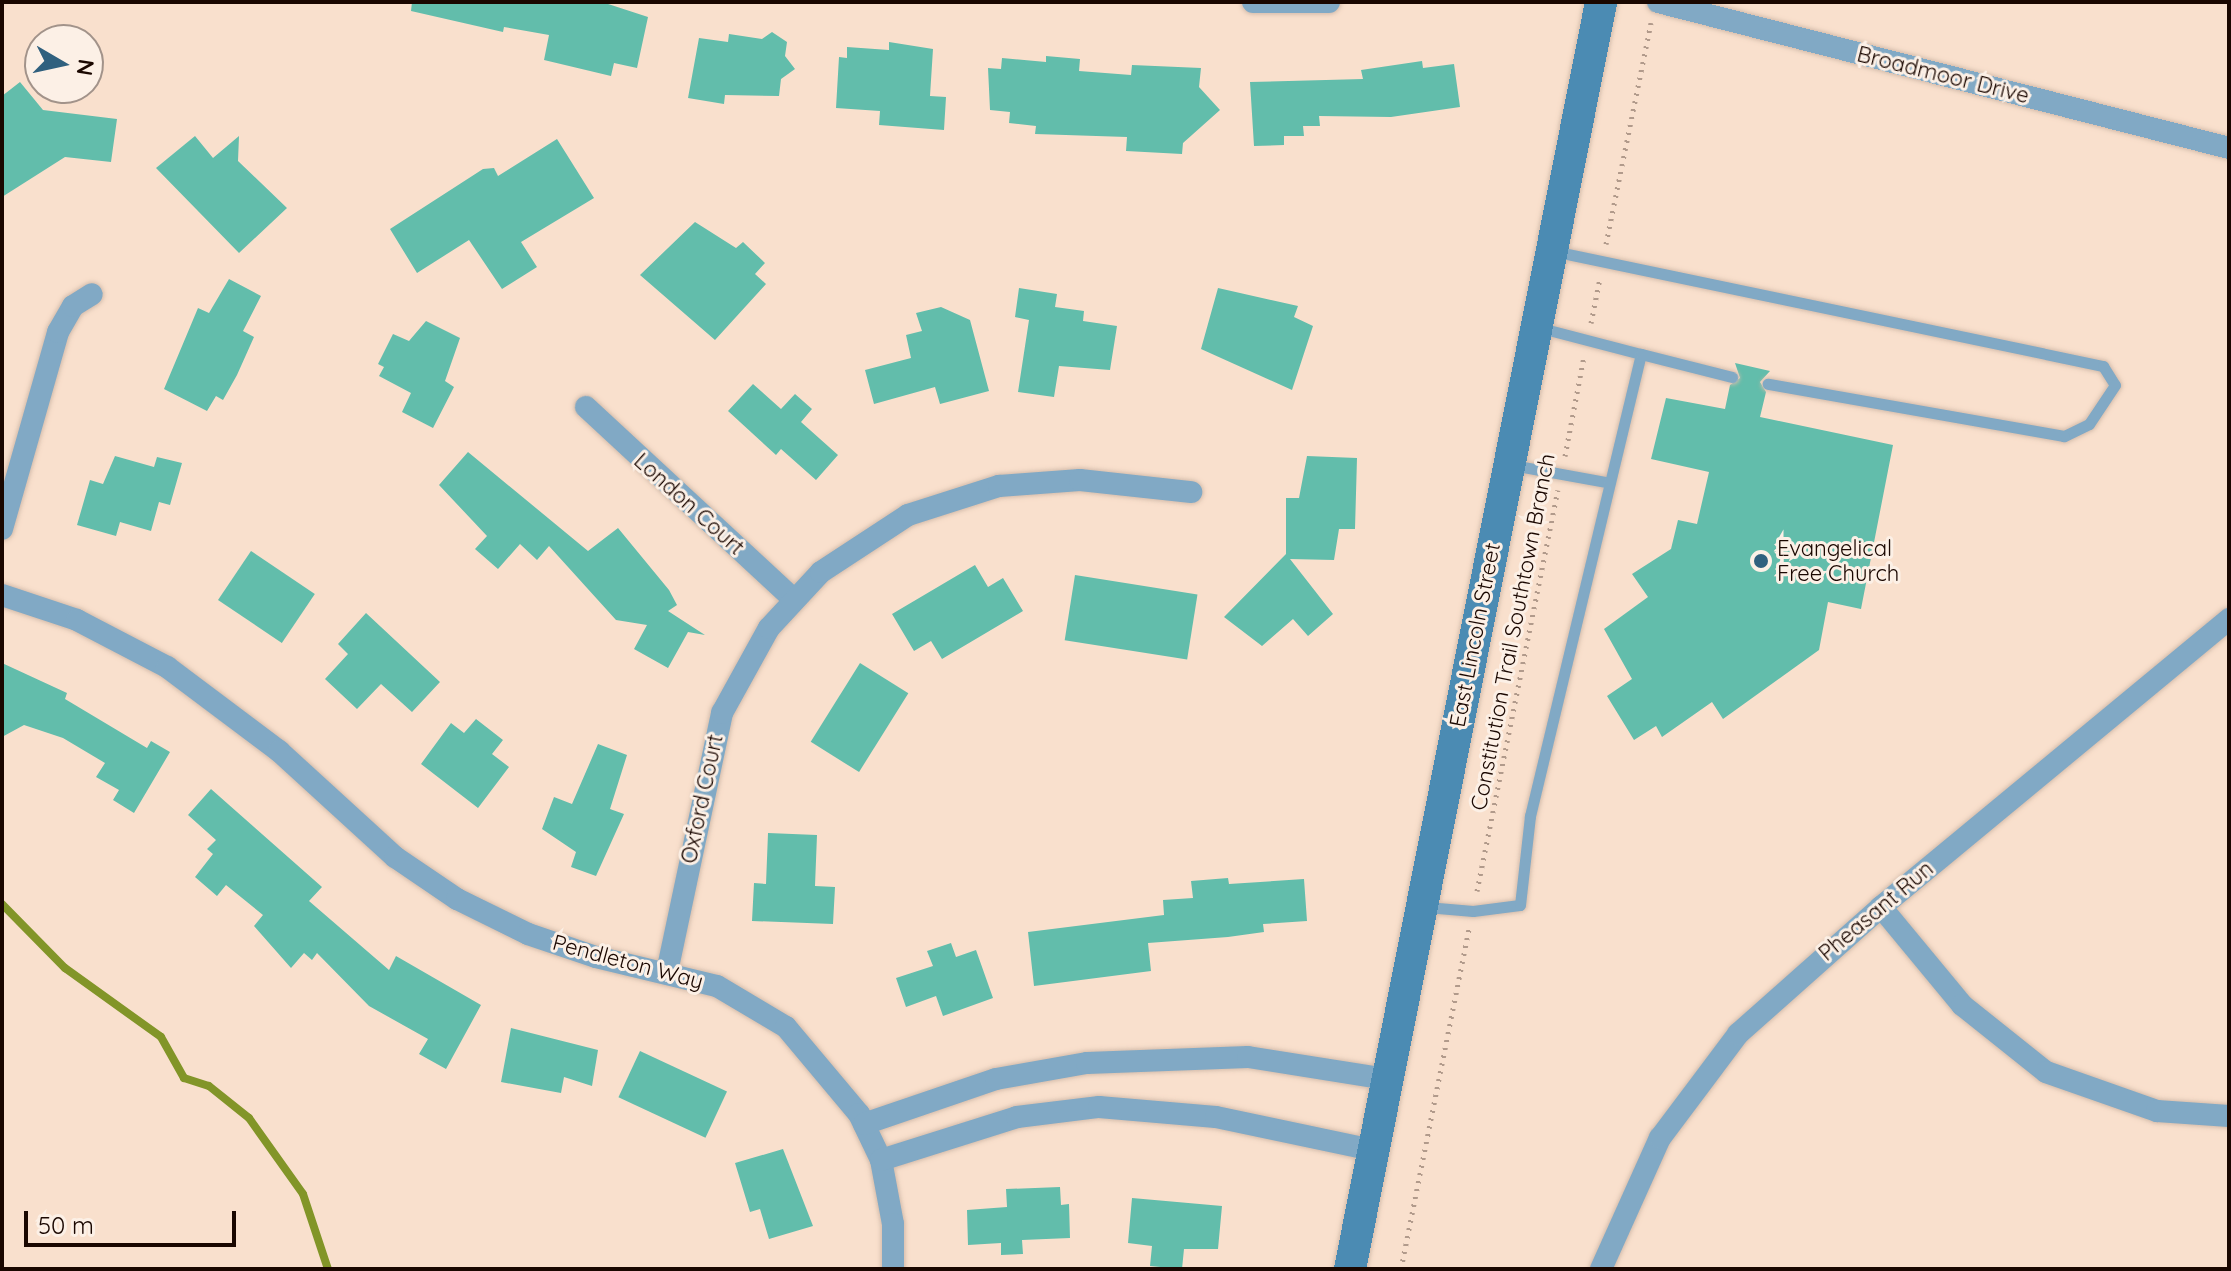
<!DOCTYPE html>
<html>
<head>
<meta charset="utf-8">
<style>
  body { margin:0 }
  #map { position:relative; width:2231px; height:1271px; overflow:hidden; background:#f9e0cd; font-family:Quicksand,sans-serif }
  div>[style] { position:absolute }
  [style*='--x'] { left:calc(var(--x)*1px); top:calc(var(--y)*1px); width:calc(var(--w)*1px); rotate:calc(var(--a)*1deg) }
  .stream>* { height:8px; margin:-4px; padding:0 4px; transform-origin:4px; border-radius:4px; background:#829528 }
  .building>* { inset:0; background:#62bdab; transform-origin:0 0 }
  .path>* { height:5px; margin-top:-2.5px; transform-origin:0; background:repeating-linear-gradient(90deg,#b19a8b 0 2px,transparent 0 8px) }
  .roads { filter:drop-shadow(0 0 2px #d5bdac) drop-shadow(0 0 2px #d5bdac) }
  .service>* { height:11px; margin:-5.5px; padding:0 5.5px; transform-origin:5.5px; border-radius:5.5px; background:#81a9c5 }
  .minor>* { height:22px; margin:-11px; padding:0 11px; transform-origin:11px; border-radius:11px; background:#81a9c5 }
  .secondary>* { height:32px; margin:-16px; padding:0 16px; transform-origin:16px; border-radius:16px; background:#4b8bb3 }
  .dots>* { width:22px; height:22px; translate:-50% -50%; box-sizing:border-box; border:4px solid #fcf0e6; border-radius:50% }
  span { translate:-50% -50%; white-space:nowrap; text-align:center; line-height:1.15; -webkit-text-stroke:6px #fcf0e6; paint-order:stroke }
  .street-label { font-size:22px; color:#1a0700 }
  .poi-label { font-size:22px; color:#1a0700 }
  .left { translate:0 -50%; text-align:left }
  .frame { position:absolute; inset:0; border:4px solid #1a0700; pointer-events:none }
  .north { position:absolute; left:24px; top:24px; width:80px; height:80px; box-sizing:border-box; background:#fcf0e6; border:2px solid #a2938a; border-radius:50%; rotate:99deg; font-size:22px; font-weight:700; line-height:32px; text-align:center; color:#1a0700 }
  .north::after { content:''; display:block; margin:auto; width:28px; height:36px; background:#30607e; clip-path:polygon(50% 0,100% 100%,50% 72%,0 100%) }
  .scale { position:absolute; left:24px; top:1211px; width:212px; height:36px; box-sizing:border-box; border:4px solid #1a0700; border-top:0; padding-left:10px; font-size:24px; line-height:28px; white-space:nowrap; color:#1a0700; -webkit-text-stroke:6px #fcf0e6; paint-order:stroke }
</style>
</head>
<body>
<div id="map">
  <div class="stream">
    <i style="--x:2;--y:904;--w:90;--a:45.5"></i>
    <i style="--x:65;--y:968;--w:118;--a:35.7"></i>
    <i style="--x:161;--y:1037;--w:47;--a:60.7"></i>
    <i style="--x:184;--y:1078;--w:26;--a:18"></i>
    <i style="--x:209;--y:1086;--w:51;--a:38.7"></i>
    <i style="--x:249;--y:1118;--w:93;--a:54.6"></i>
    <i style="--x:303;--y:1194;--w:79;--a:71.6"></i>
  </div>
  <div class="building">
    <i style="clip-path:polygon(412px 2px,602px 2px,648px 17px,637px 68px,614px 63px,611px 76px,544px 60px,549px 35px,504px 27px,503px 32px,411px 11px)"></i>
    <i style="clip-path:polygon(772px 32px,787px 42px,785px 56px,795px 69px,781px 79px,779px 96px,725px 95px,724px 104px,688px 98px,699px 38px,728px 42px,729px 34px,762px 39px)"></i>
    <i style="clip-path:polygon(889px 42px,933px 49px,930px 96px,946px 97px,944px 130px,879px 125px,880px 111px,836px 108px,839px 57px,847px 58px,847px 47px,889px 50px)"></i>
    <i style="clip-path:polygon(1046px 56px,1080px 59px,1079px 71px,1131px 75px,1132px 65px,1201px 68px,1199px 87px,1220px 110px,1183px 143px,1182px 154px,1126px 151px,1127px 137px,1035px 134px,1036px 126px,1009px 123px,1010px 112px,990px 110px,988px 68px,1001px 69px,1002px 58px,1046px 62px)"></i>
    <i style="clip-path:polygon(1422px 61px,1423px 68px,1454px 64px,1460px 107px,1391px 117px,1319px 116px,1320px 126px,1303px 126px,1304px 136px,1284px 136px,1284px 145px,1254px 146px,1250px 82px,1363px 79px,1361px 70px)"></i>
    <i style="clip-path:polygon(20px 82px,43px 110px,117px 119px,111px 162px,65px 157px,2px 197px,2px 96px)"></i>
    <i style="clip-path:polygon(195px 136px,213px 158px,239px 136px,238px 161px,287px 208px,239px 253px,156px 168px)"></i>
    <i style="clip-path:polygon(557px 139px,594px 198px,521px 242px,537px 267px,502px 289px,469px 240px,417px 273px,390px 229px,483px 169px,494px 168px,498px 176px)"></i>
    <i style="clip-path:polygon(695px 222px,736px 248px,743px 242px,765px 263px,755px 274px,766px 284px,715px 340px,640px 275px)"></i>
    <i style="clip-path:polygon(229px 279px,261px 296px,243px 331px,254px 337px,237px 375px,223px 400px,216px 396px,207px 411px,164px 389px,198px 308px,209px 313px)"></i>
    <i style="clip-path:polygon(1019px 288px,1057px 294px,1055px 307px,1084px 311px,1083px 321px,1117px 326px,1110px 370px,1059px 366px,1054px 397px,1018px 392px,1029px 320px,1015px 317px)"></i>
    <i style="clip-path:polygon(1218px 288px,1298px 306px,1294px 317px,1313px 326px,1292px 390px,1201px 349px)"></i>
    <i style="clip-path:polygon(941px 307px,970px 320px,989px 391px,940px 404px,935px 387px,874px 404px,865px 370px,911px 358px,906px 335px,922px 331px,916px 313px)"></i>
    <i style="clip-path:polygon(426px 321px,460px 338px,445px 381px,454px 387px,433px 428px,402px 412px,411px 393px,379px 376px,384px 367px,378px 364px,393px 334px,409px 341px)"></i>
    <i style="clip-path:polygon(1735px 363px,1770px 371px,1760px 382px,1766px 392px,1760px 417px,1893px 445px,1861px 609px,1828px 602px,1819px 650px,1723px 719px,1712px 702px,1662px 737px,1656px 726px,1634px 740px,1607px 696px,1632px 679px,1604px 629px,1648px 597px,1632px 574px,1671px 549px,1678px 520px,1697px 524px,1709px 472px,1651px 459px,1666px 398px,1725px 409px,1730px 385px,1740px 378px)"></i>
    <i style="clip-path:polygon(753px 384px,781px 409px,795px 394px,812px 409px,801px 422px,838px 455px,816px 480px,781px 449px,776px 455px,728px 411px)"></i>
    <i style="clip-path:polygon(468px 452px,588px 551px,618px 528px,669px 590px,677px 605px,668px 611px,705px 635px,688px 632px,668px 668px,634px 649px,647px 625px,616px 620px,549px 546px,537px 560px,520px 544px,498px 569px,475px 549px,487px 536px,439px 485px)"></i>
    <i style="clip-path:polygon(115px 456px,154px 467px,157px 457px,182px 463px,170px 505px,159px 502px,151px 531px,120px 522px,116px 536px,77px 525px,90px 480px,103px 484px)"></i>
    <i style="clip-path:polygon(1307px 456px,1357px 458px,1355px 529px,1339px 529px,1334px 560px,1290px 559px,1333px 614px,1308px 636px,1293px 619px,1262px 646px,1224px 617px,1286px 554px,1286px 498px,1299px 498px)"></i>
    <i style="left:251px;top:551px;width:77px;height:59px;rotate:34deg"></i>
    <i style="clip-path:polygon(975px 565px,988px 587px,1003px 578px,1023px 611px,942px 659px,931px 641px,914px 651px,892px 614px)"></i>
    <i style="left:1075px;top:575px;width:124px;height:66px;rotate:9deg"></i>
    <i style="clip-path:polygon(366px 613px,440px 682px,412px 712px,381px 684px,357px 709px,325px 679px,348px 654px,338px 644px)"></i>
    <i style="clip-path:polygon(2px 663px,67px 693px,65px 699px,147px 748px,151px 741px,170px 752px,134px 813px,113px 800px,119px 790px,96px 777px,105px 763px,63px 738px,24px 725px,2px 737px)"></i>
    <i style="left:860px;top:663px;width:57px;height:93px;rotate:32deg"></i>
    <i style="clip-path:polygon(476px 719px,503px 740px,492px 754px,509px 767px,478px 808px,421px 764px,451px 723px,464px 733px)"></i>
    <i style="clip-path:polygon(598px 744px,627px 755px,610px 809px,624px 814px,596px 876px,571px 867px,576px 852px,542px 829px,554px 797px,572px 804px)"></i>
    <i style="clip-path:polygon(211px 789px,322px 887px,309px 901px,389px 970px,396px 956px,481px 1005px,446px 1069px,419px 1054px,428px 1039px,369px 1006px,317px 953px,312px 960px,304px 953px,291px 968px,254px 926px,263px 915px,226px 885px,217px 896px,195px 877px,213px 854px,207px 849px,216px 840px,188px 815px)"></i>
    <i style="clip-path:polygon(768px 833px,817px 835px,815px 886px,835px 887px,833px 924px,752px 921px,754px 883px,766px 884px)"></i>
    <i style="clip-path:polygon(1228px 878px,1229px 884px,1304px 879px,1307px 921px,1263px 924px,1264px 932px,1228px 937px,1148px 943px,1151px 971px,1034px 986px,1028px 932px,1164px 915px,1163px 900px,1193px 898px,1191px 881px)"></i>
    <i style="clip-path:polygon(951px 943px,956px 957px,976px 950px,993px 998px,943px 1016px,936px 996px,906px 1007px,896px 978px,933px 966px,927px 951px)"></i>
    <i style="clip-path:polygon(511px 1028px,598px 1050px,592px 1086px,564px 1077px,561px 1093px,501px 1082px)"></i>
    <i style="left:640px;top:1051px;width:96px;height:51px;rotate:25deg"></i>
    <i style="clip-path:polygon(783px 1149px,813px 1226px,769px 1239px,760px 1209px,750px 1212px,735px 1163px)"></i>
    <i style="clip-path:polygon(1060px 1187px,1061px 1205px,1069px 1204px,1070px 1238px,1022px 1240px,1023px 1254px,1001px 1255px,1001px 1243px,968px 1245px,967px 1210px,1007px 1207px,1006px 1189px)"></i>
    <i style="clip-path:polygon(1132px 1198px,1222px 1206px,1218px 1249px,1184px 1249px,1182px 1269px,1150px 1266px,1152px 1246px,1128px 1243px)"></i>
  </div>
  <div class="path">
    <i style="--x:1606;--y:244;--w:226;--a:-78.5"></i>
    <i style="--x:1591;--y:323;--w:46;--a:-78.7"></i>
    <i style="--x:1565;--y:456;--w:102;--a:-79.2"></i>
    <i style="--x:1477;--y:891;--w:409;--a:-78.6"></i>
    <i style="--x:1401;--y:1269;--w:347;--a:-78.7"></i>
  </div>
  <div class="roads">
    <div class="service">
      <i style="--x:1553;--y:251;--w:562;--a:11.81"></i>
      <i style="--x:2103;--y:366;--w:22;--a:58"></i>
      <i style="--x:2115;--y:385;--w:47;--a:123.7"></i>
      <i style="--x:2089;--y:424;--w:28;--a:154"></i>
      <i style="--x:2064;--y:436;--w:301;--a:-170"></i>
      <i style="--x:1541;--y:328;--w:103;--a:14.6"></i>
      <i style="--x:1512;--y:465;--w:96;--a:10.3"></i>
      <i style="--x:1426;--y:907;--w:47;--a:4.9"></i>
      <i style="--x:1473;--y:911;--w:47;--a:-7.3"></i>
      <i style="--x:1520;--y:905;--w:90;--a:-83.6"></i>
      <i style="--x:1530;--y:816;--w:475;--a:-76.5"></i>
      <i style="--x:1641;--y:354;--w:94;--a:14.2"></i>
    </div>
    <div class="minor">
      <i style="--x:1253;--y:2;--w:76;--a:0"></i>
      <i style="--x:1658;--y:2;--w:589;--a:14.34"></i>
      <i style="--x:586;--y:407;--w:282;--a:42.8"></i>
      <i style="--x:2;--y:529;--w:205;--a:-74.1"></i>
      <i style="--x:58;--y:332;--w:30;--a:-60"></i>
      <i style="--x:73;--y:306;--w:22;--a:-32"></i>
      <i style="--x:2;--y:595;--w:79;--a:18.4"></i>
      <i style="--x:77;--y:620;--w:102;--a:27.6"></i>
      <i style="--x:167;--y:667;--w:140;--a:36.9"></i>
      <i style="--x:279;--y:751;--w:157;--a:42.4"></i>
      <i style="--x:395;--y:857;--w:75;--a:34.1"></i>
      <i style="--x:457;--y:899;--w:79;--a:26.2"></i>
      <i style="--x:528;--y:934;--w:72;--a:18.7"></i>
      <i style="--x:596;--y:957;--w:124;--a:13.5"></i>
      <i style="--x:717;--y:986;--w:80;--a:30.7"></i>
      <i style="--x:786;--y:1027;--w:114;--a:50"></i>
      <i style="--x:859;--y:1114;--w:51;--a:64.4"></i>
      <i style="--x:881;--y:1160;--w:65;--a:79.4"></i>
      <i style="--x:893;--y:1224;--w:45;--a:90"></i>
      <i style="--x:1881;--y:907;--w:127;--a:50.4"></i>
      <i style="--x:1962;--y:1005;--w:107;--a:38.6"></i>
      <i style="--x:2046;--y:1072;--w:118;--a:19.4"></i>
      <i style="--x:2157;--y:1111;--w:72;--a:4"></i>
      <i style="--x:667;--y:972;--w:265;--a:-78"></i>
      <i style="--x:722;--y:713;--w:97;--a:-61.1"></i>
      <i style="--x:769;--y:628;--w:76;--a:-47.1"></i>
      <i style="--x:821;--y:572;--w:104;--a:-33.2"></i>
      <i style="--x:908;--y:515;--w:96;--a:-17.7"></i>
      <i style="--x:999;--y:486;--w:81;--a:-4.2"></i>
      <i style="--x:1080;--y:480;--w:112;--a:6.2"></i>
      <i style="--x:864;--y:1124;--w:139;--a:-18.8"></i>
      <i style="--x:996;--y:1079;--w:92;--a:-10"></i>
      <i style="--x:1087;--y:1063;--w:161;--a:-2.1"></i>
      <i style="--x:1248;--y:1057;--w:141;--a:9"></i>
      <i style="--x:881;--y:1160;--w:143;--a:-17.5"></i>
      <i style="--x:1017;--y:1117;--w:83;--a:-7"></i>
      <i style="--x:1099;--y:1107;--w:117;--a:4.9"></i>
      <i style="--x:1216;--y:1117;--w:160;--a:11.9"></i>
      <i style="--x:1601;--y:1269;--w:144;--a:-65.8"></i>
      <i style="--x:1660;--y:1138;--w:130;--a:-53.1"></i>
      <i style="--x:1738;--y:1034;--w:191;--a:-41.6"></i>
      <i style="--x:1881;--y:907;--w:452;--a:-39.6"></i>
    </div>
    <div class="secondary">
      <i style="--x:1350;--y:1269;--w:1292;--a:-78.79"></i>
    </div>
  </div>
  <div class="dots">
    <i style="left:1761px;top:561px;background:#30607e"></i>
  </div>
  <div class="street-label">
    <span style="left:1943px;top:75px;rotate:14deg">Broadmoor Drive</span>
    <span style="left:689px;top:504px;rotate:42deg">London Court</span>
    <span style="left:1513px;top:632px;rotate:-79deg">Constitution Trail Southtown Branch</span>
    <span style="left:1475px;top:635px;rotate:-79deg">East Lincoln Street</span>
    <span style="left:702px;top:799px;rotate:-78deg">Oxford Court</span>
    <span style="left:1876px;top:911px;rotate:-40deg">Pheasant Run</span>
    <span style="left:628px;top:962px;rotate:15deg">Pendleton Way</span>
  </div>
  <div class="poi-label">
    <span class="left" style="left:1777px;top:561px">Evangelical<br>Free Church</span>
  </div>
  <div class="frame"></div>
  <div class="north">N</div>
  <div class="scale">50 m</div>
</div>
</body>
</html>
